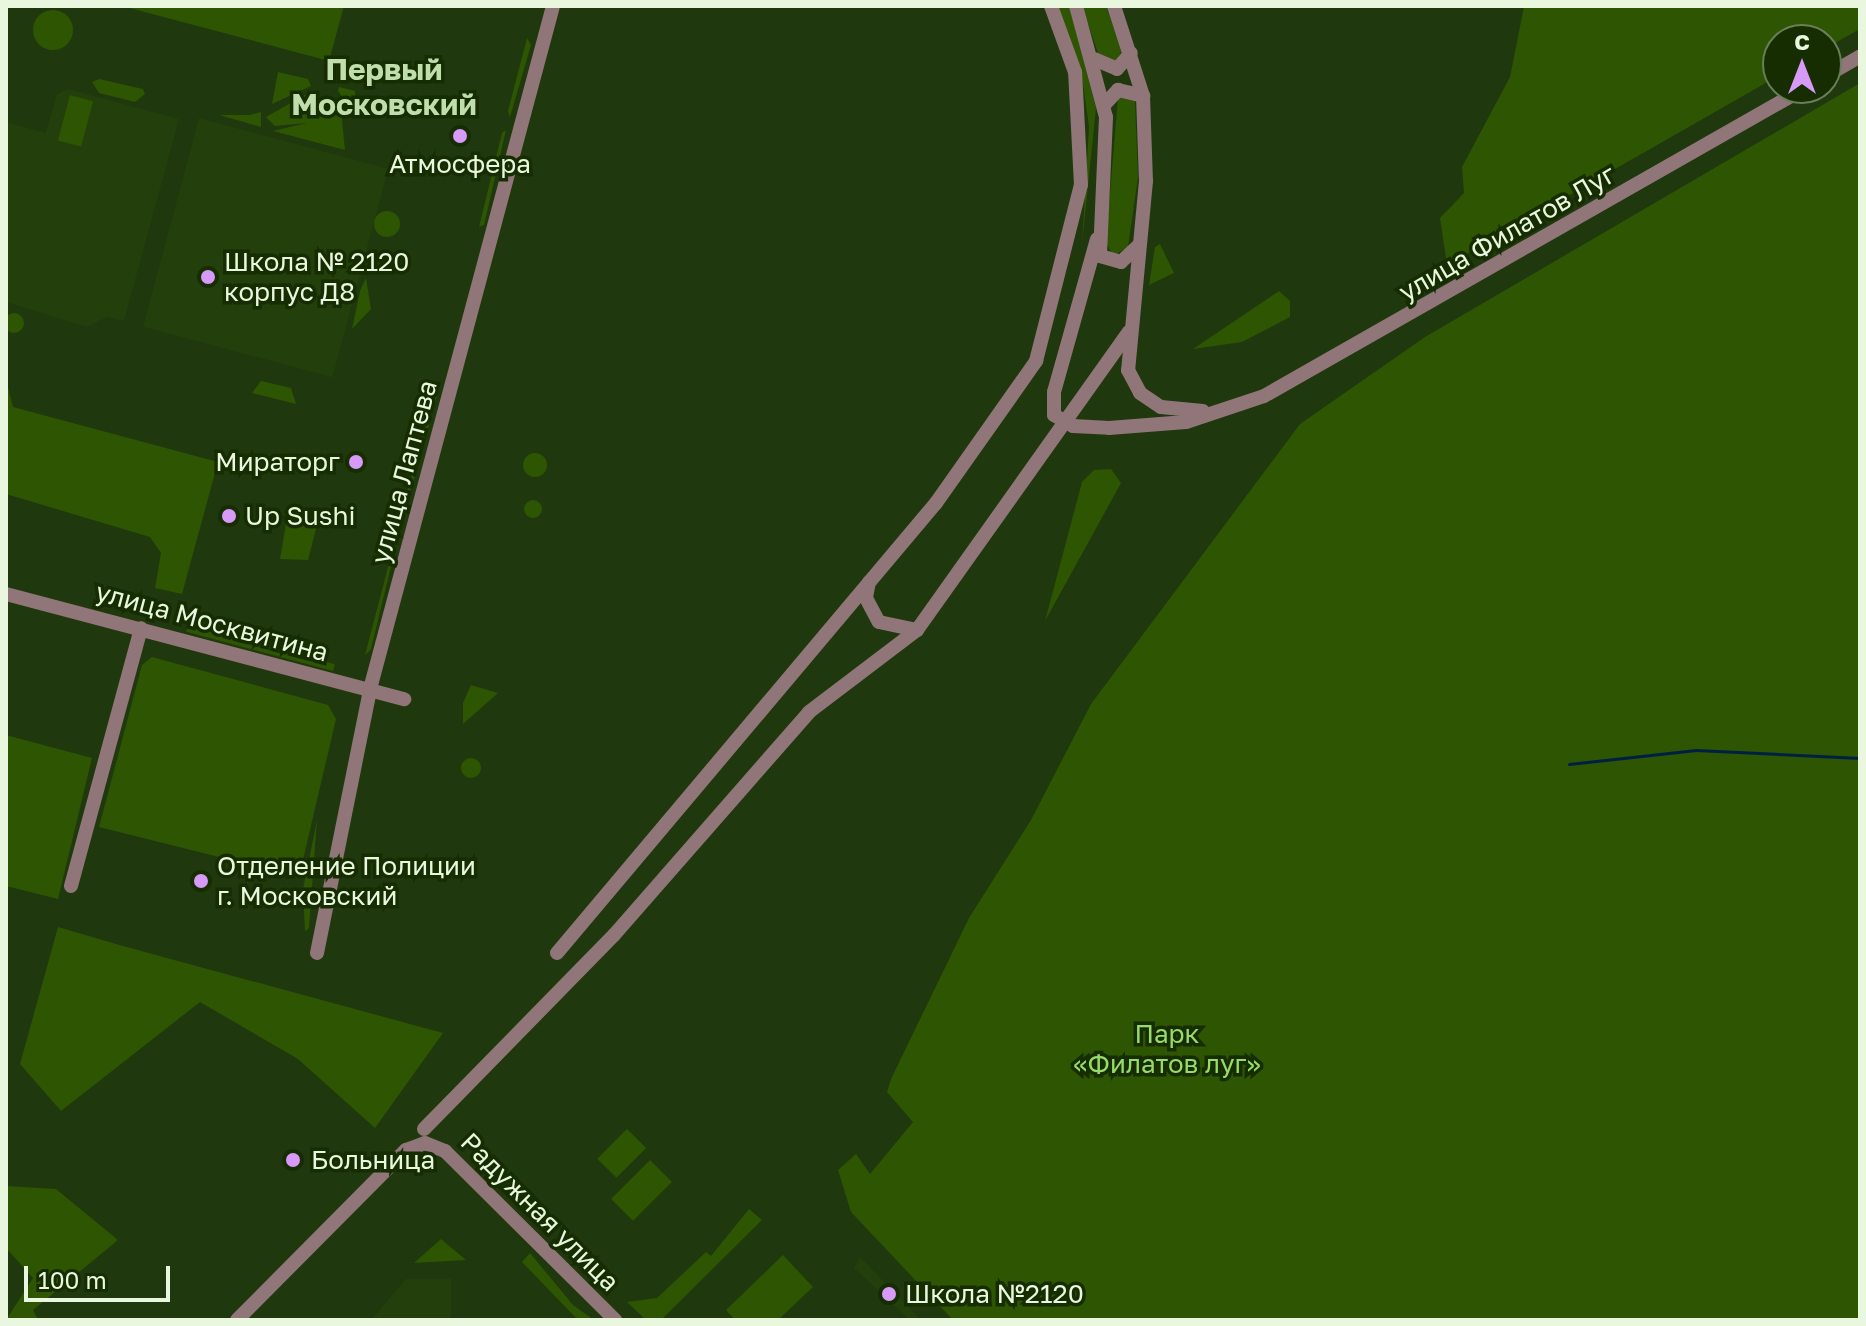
<!DOCTYPE html>
<html>
<head>
<meta charset="utf-8">
<style>
  body { margin:0 }
  #map { position:relative; width:1866px; height:1326px; overflow:hidden; background:#20380d; font-family:"Golos Text",sans-serif }
  div>[style] { position:absolute }
  [style*='--x'] { left:calc(var(--x)*1px); top:calc(var(--y)*1px); width:calc(var(--w)*1px); rotate:calc(var(--a)*1deg) }
  .built>* { inset:0; background:#233f0b; transform-origin:0 0 }
  .green>* { inset:0; background:#2d5502; transform-origin:0 0 }
  .round { border-radius:50% }
  .stream>* { height:3px; margin:-1.5px; padding:0 1.5px; transform-origin:1.5px; border-radius:1.5px; background:#002043 }
  .minor>* { height:14px; margin:-7px; padding:0 7px; transform-origin:7px; border-radius:7px; background:#907678 }
  .dots>* { width:22px; height:22px; translate:-50% -50%; box-sizing:border-box; border:4px solid #162d02; border-radius:50% }
  span { translate:-50% -50%; white-space:nowrap; text-align:center; line-height:1.15; -webkit-text-stroke:7px #162d02; paint-order:stroke }
  .poi-label { font-size:26px; color:#e8f7de }
  .left { translate:0 -50%; text-align:left }
  .right { translate:-100% -50%; text-align:right }
  .street-label { font-size:26px; color:#e8f7de }
  .park-label { font-size:26px; color:#99da6b }
  .quarter-label { font-size:30px; color:#bfddad; font-weight:700 }
  .frame { position:absolute; inset:0; border:8px solid #e8f7de; pointer-events:none }
  .north { position:absolute; left:1762px; top:24px; width:80px; height:80px; box-sizing:border-box; background:#162d02; border:2px solid #6a7e5a; border-radius:50%; rotate:0deg; font-size:22px; font-weight:700; line-height:32px; text-align:center; color:#e8f7de }
  .north::after { content:''; display:block; margin:auto; width:28px; height:36px; background:#d89af8; clip-path:polygon(50% 0,100% 100%,50% 72%,0 100%) }
  .scale { position:absolute; left:24px; top:1266px; width:146px; height:36px; box-sizing:border-box; border:4px solid #e8f7de; border-top:0; padding-left:10px; font-size:24px; line-height:28px; white-space:nowrap; color:#e8f7de; -webkit-text-stroke:6px #162d02; paint-order:stroke }
</style>
</head>
<body>
<div id="map">
  <div class="built">
    <i style="clip-path:polygon(68px 89px,179px 119px,124px 321px,107px 317px,87px 327px,6px 302px,6px 122px,46px 133px,57px 94px)"></i>
    <i style="left:199px;top:118px;width:196px;height:216px;rotate:15deg"></i>
    <i style="clip-path:polygon(860px 1257px,921px 1320px,910px 1320px,854px 1268px)"></i>
    <i style="clip-path:polygon(406px 1279px,451px 1279px,451px 1320px,371px 1320px)"></i>
  </div>
  <div class="green">
    <i style="clip-path:polygon(122px 6px,344px 6px,329px 61px)"></i>
    <i style="clip-path:polygon(1057px 6px,1069px 6px,1096px 108px,1082px 244px,1089px 127px,1083px 84px)"></i>
    <i style="clip-path:polygon(1082px 6px,1106px 6px,1122px 51px,1115px 62px,1100px 59px)"></i>
    <i style="clip-path:polygon(1524px 6px,1860px 6px,1860px 29px,1826px 48px,1826px 40px,1778px 40px,1778px 76px,1447px 265px,1440px 218px,1464px 193px,1462px 167px,1510px 77px)"></i>
    <i class="round" style="left:33px;top:10px;width:40px;height:40px"></i>
    <i style="clip-path:polygon(527px 38px,531px 45px,510px 117px,508px 111px)"></i>
    <i style="clip-path:polygon(278px 72px,308px 79px,311px 86px,272px 104px)"></i>
    <i style="clip-path:polygon(99px 79px,143px 89px,145px 94px,135px 102px,99px 93px,92px 82px)"></i>
    <i style="clip-path:polygon(1860px 83px,1860px 1320px,953px 1320px,851px 1212px,838px 1170px,856px 1154px,870px 1174px,913px 1122px,887px 1092px,891px 1079px,969px 918px,1031px 820px,1091px 704px,1300px 424px,1425px 337px)"></i>
    <i style="clip-path:polygon(339px 87px,355px 91px,355px 115px,338px 91px)"></i>
    <i style="left:70px;top:95px;width:24px;height:47px;rotate:15deg"></i>
    <i style="clip-path:polygon(305px 95px,317px 100px,312px 114px,340px 101px,345px 150px,273px 131px,307px 123px,275px 126px,266px 117px)"></i>
    <i style="clip-path:polygon(1118px 97px,1135px 101px,1138px 177px,1128px 247px,1113px 256px,1106px 242px)"></i>
    <i style="clip-path:polygon(261px 112px,261px 127px,219px 115px,250px 115px)"></i>
    <i style="clip-path:polygon(506px 130px,484px 225px,479px 227px,502px 133px)"></i>
    <i class="round" style="left:374px;top:211px;width:26px;height:26px"></i>
    <i style="clip-path:polygon(1160px 244px,1174px 273px,1149px 285px,1155px 247px)"></i>
    <i style="clip-path:polygon(366px 278px,371px 309px,352px 329px,360px 291px)"></i>
    <i style="clip-path:polygon(1279px 291px,1290px 301px,1290px 317px,1242px 342px,1193px 349px)"></i>
    <i class="round" style="left:4px;top:313px;width:20px;height:20px"></i>
    <i style="clip-path:polygon(6px 379px,13px 407px,218px 462px,182px 594px,155px 588px,161px 553px,150px 537px,6px 494px)"></i>
    <i style="clip-path:polygon(261px 381px,291px 388px,296px 404px,252px 393px)"></i>
    <i style="clip-path:polygon(435px 387px,439px 389px,403px 518px,401px 515px)"></i>
    <i class="round" style="left:523px;top:453px;width:24px;height:24px"></i>
    <i style="clip-path:polygon(1111px 469px,1121px 483px,1045px 621px,1082px 482px,1094px 470px)"></i>
    <i class="round" style="left:524px;top:500px;width:18px;height:18px"></i>
    <i style="clip-path:polygon(287px 517px,317px 525px,308px 560px,280px 559px)"></i>
    <i style="clip-path:polygon(399px 533px,371px 649px,365px 655px,397px 533px)"></i>
    <i style="left:188px;top:625px;width:152px;height:7px;rotate:15deg"></i>
    <i style="clip-path:polygon(152px 657px,328px 705px,336px 719px,299px 877px,99px 827px,142px 665px)"></i>
    <i style="clip-path:polygon(471px 685px,498px 693px,463px 724px,463px 703px)"></i>
    <i style="clip-path:polygon(6px 735px,92px 758px,58px 899px,6px 886px)"></i>
    <i class="round" style="left:461px;top:758px;width:20px;height:20px"></i>
    <i style="clip-path:polygon(317px 820px,309px 928px,305px 931px,303px 889px)"></i>
    <i style="clip-path:polygon(58px 927px,123px 946px,443px 1033px,375px 1128px,298px 1059px,200px 1002px,61px 1111px,20px 1064px)"></i>
    <i style="left:627px;top:1129px;width:27px;height:42px;rotate:45deg"></i>
    <i style="left:650px;top:1160px;width:31px;height:55px;rotate:45deg"></i>
    <i style="clip-path:polygon(6px 1186px,56px 1189px,118px 1240px,33px 1310px,38px 1320px,6px 1320px,33px 1278px,6px 1248px)"></i>
    <i style="clip-path:polygon(749px 1209px,762px 1220px,661px 1320px,646px 1320px,627px 1302px,657px 1298px,706px 1252px,711px 1256px)"></i>
    <i style="clip-path:polygon(441px 1239px,466px 1260px,414px 1263px)"></i>
    <i style="clip-path:polygon(530px 1253px,573px 1305px,594px 1320px,578px 1320px,522px 1262px)"></i>
    <i style="clip-path:polygon(783px 1255px,813px 1287px,778px 1320px,735px 1320px,726px 1310px)"></i>
  </div>
  <div class="stream">
    <i style="--x:1569;--y:764;--w:128;--a:-6.3"></i>
    <i style="--x:1696;--y:750;--w:164;--a:2.8"></i>
  </div>
  <div class="minor">
    <i style="--x:1076;--y:6;--w:115;--a:74.9"></i>
    <i style="--x:1106;--y:117;--w:139;--a:92.5"></i>
    <i style="--x:1100;--y:256;--w:22;--a:16"></i>
    <i style="--x:1121;--y:262;--w:25;--a:-43"></i>
    <i style="--x:1114;--y:6;--w:95;--a:72.1"></i>
    <i style="--x:1143;--y:96;--w:85;--a:88"></i>
    <i style="--x:1146;--y:181;--w:190;--a:95.4"></i>
    <i style="--x:1128;--y:370;--w:26;--a:62"></i>
    <i style="--x:1140;--y:393;--w:25;--a:34"></i>
    <i style="--x:1161;--y:407;--w:42;--a:5.4"></i>
    <i style="--x:1094;--y:59;--w:25;--a:23"></i>
    <i style="--x:1117;--y:69;--w:21;--a:-49"></i>
    <i style="--x:1826;--y:76;--w:39;--a:-30"></i>
    <i style="--x:1104;--y:105;--w:21;--a:-47"></i>
    <i style="--x:1118;--y:90;--w:26;--a:13"></i>
    <i style="--x:1097;--y:239;--w:159;--a:105.7"></i>
    <i style="--x:1054;--y:392;--w:23;--a:90"></i>
    <i style="--x:1054;--y:415;--w:22;--a:30"></i>
    <i style="--x:1073;--y:426;--w:36;--a:3"></i>
    <i style="--x:1109;--y:428;--w:77;--a:-4.5"></i>
    <i style="--x:1186;--y:422;--w:82;--a:-18.4"></i>
    <i style="--x:1264;--y:396;--w:623;--a:-29.65"></i>
    <i style="--x:869;--y:582;--w:16;--a:101"></i>
    <i style="--x:866;--y:598;--w:27;--a:62"></i>
    <i style="--x:879;--y:622;--w:39;--a:12"></i>
    <i style="--x:6;--y:594;--w:412;--a:14.8"></i>
    <i style="--x:71;--y:886;--w:267;--a:-74.8"></i>
    <i style="--x:317;--y:953;--w:269;--a:-78.6"></i>
    <i style="--x:370;--y:689;--w:707;--a:-75"></i>
    <i style="--x:557;--y:953;--w:588;--a:-49.9"></i>
    <i style="--x:936;--y:503;--w:174;--a:-54.8"></i>
    <i style="--x:1036;--y:361;--w:182;--a:-75.7"></i>
    <i style="--x:1081;--y:185;--w:113;--a:-93"></i>
    <i style="--x:1075;--y:72;--w:70;--a:-110"></i>
    <i style="--x:424;--y:1129;--w:272;--a:-45.6"></i>
    <i style="--x:614;--y:935;--w:296;--a:-48.8"></i>
    <i style="--x:809;--y:712;--w:136;--a:-37.2"></i>
    <i style="--x:917;--y:630;--w:366;--a:-54.6"></i>
    <i style="--x:237;--y:1320;--w:240;--a:-45.2"></i>
    <i style="--x:406;--y:1150;--w:20;--a:-20"></i>
    <i style="--x:425;--y:1143;--w:22;--a:22"></i>
    <i style="--x:445;--y:1151;--w:240;--a:44.8"></i>
  </div>
  <div class="dots">
    <i style="left:460px;top:136px;background:#d89af8"></i>
    <i style="left:208px;top:277px;background:#d89af8"></i>
    <i style="left:356px;top:462px;background:#d89af8"></i>
    <i style="left:229px;top:516px;background:#d89af8"></i>
    <i style="left:201px;top:881px;background:#d89af8"></i>
    <i style="left:293px;top:1160px;background:#d89af8"></i>
    <i style="left:889px;top:1294px;background:#d89af8"></i>
  </div>
  <div class="poi-label">
    <span style="left:460px;top:164px">Атмосфера</span>
    <span class="left" style="left:224px;top:277px">Школа № 2120<br>корпус Д8</span>
    <span class="right" style="left:340px;top:462px">Мираторг</span>
    <span class="left" style="left:245px;top:516px">Up Sushi</span>
    <span class="left" style="left:217px;top:881px">Отделение Полиции<br>г. Московский</span>
    <span class="left" style="left:311px;top:1160px">Больница</span>
    <span class="left" style="left:905px;top:1294px">Школа №2120</span>
  </div>
  <div class="street-label">
    <span style="left:1507px;top:233px;rotate:-30deg">улица Филатов Луг</span>
    <span style="left:404px;top:472px;rotate:-75deg">улица Лаптева</span>
    <span style="left:212px;top:622px;rotate:15deg">улица Москвитина</span>
    <span style="left:540px;top:1212px;rotate:45deg">Радужная улица</span>
  </div>
  <div class="park-label">
    <span style="left:1167px;top:1049px">Парк<br>«Филатов луг»</span>
  </div>
  <div class="quarter-label">
    <span style="left:384px;top:86px">Первый<br>Московский</span>
  </div>
  <div class="frame"></div>
  <div class="north">С</div>
  <div class="scale">100 m</div>
</div>
</body>
</html>
